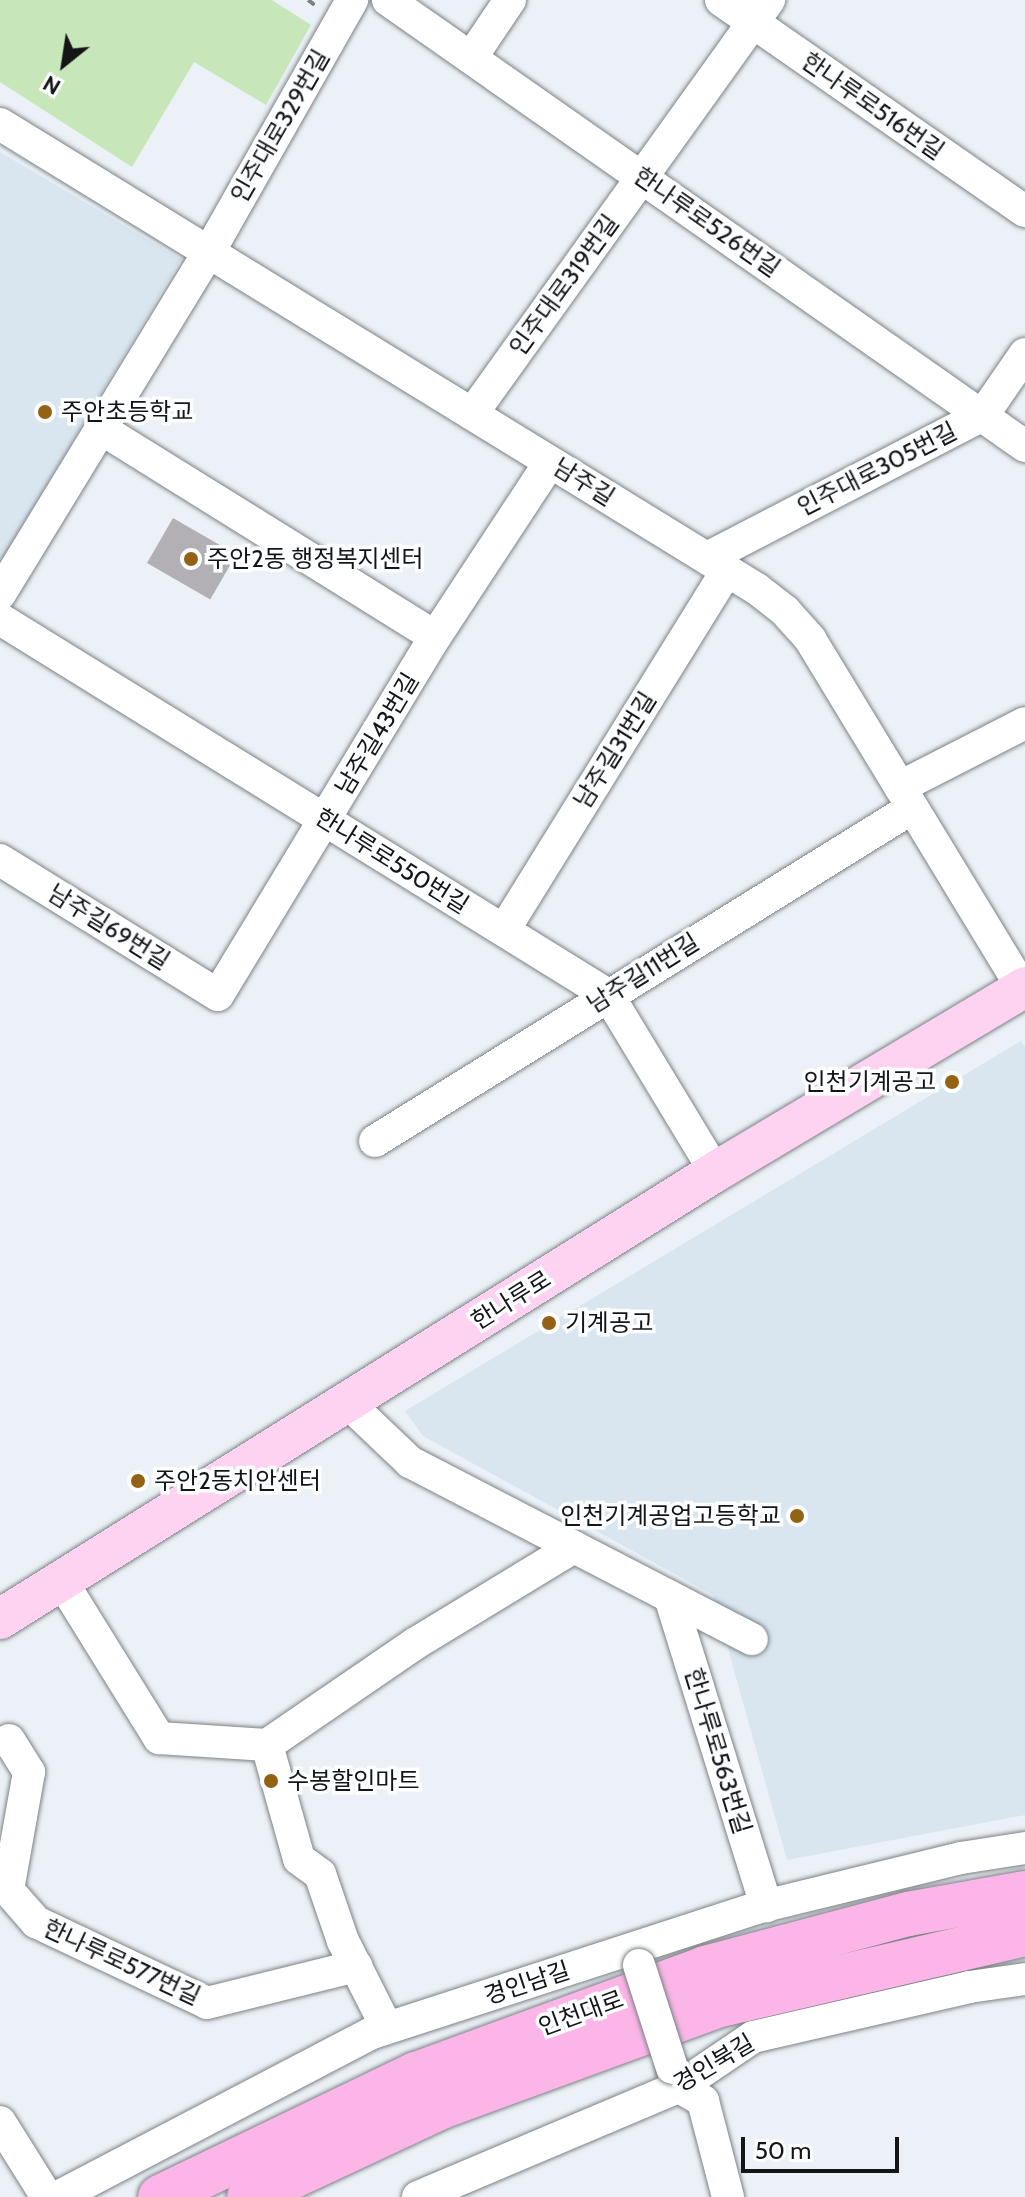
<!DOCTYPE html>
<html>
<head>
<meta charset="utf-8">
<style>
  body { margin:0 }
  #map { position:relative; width:1025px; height:2197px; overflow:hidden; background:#ebf1f6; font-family:Cabin,"Noto Sans KR",sans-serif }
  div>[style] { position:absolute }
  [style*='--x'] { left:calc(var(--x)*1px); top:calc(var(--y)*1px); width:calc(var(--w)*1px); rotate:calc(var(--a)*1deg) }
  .built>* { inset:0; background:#d9e5ef }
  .green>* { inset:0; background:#c7e7bb }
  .building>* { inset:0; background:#b2b0b5; transform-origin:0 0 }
  .path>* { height:4px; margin-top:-2px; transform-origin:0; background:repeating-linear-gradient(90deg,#7d8184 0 8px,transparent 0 12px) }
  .roads { filter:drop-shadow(0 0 2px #7d8286) drop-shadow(0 0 2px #7d8286) }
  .minor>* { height:32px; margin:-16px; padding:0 16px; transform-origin:16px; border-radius:16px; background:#fff }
  .major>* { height:40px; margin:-20px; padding:0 20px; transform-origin:20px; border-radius:20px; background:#fdd3f1 }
  .highway>* { height:44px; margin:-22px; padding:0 22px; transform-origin:22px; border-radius:22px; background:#fbb5e7 }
  .bridges { filter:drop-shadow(0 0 2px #7d8286) drop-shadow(0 0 2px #7d8286) }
  .minor-bridge>* { height:32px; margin:-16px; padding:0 16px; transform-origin:16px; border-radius:16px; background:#fff }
  .dots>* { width:22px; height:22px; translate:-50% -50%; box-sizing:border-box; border:4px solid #fdfeff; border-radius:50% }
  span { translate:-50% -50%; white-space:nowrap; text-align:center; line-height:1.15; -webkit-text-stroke:7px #fdfeff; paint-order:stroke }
  .street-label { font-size:24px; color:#141517 }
  .poi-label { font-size:24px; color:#141517 }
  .left { translate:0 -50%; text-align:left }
  .right { translate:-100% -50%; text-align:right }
  .north { position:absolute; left:24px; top:24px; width:80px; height:80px; -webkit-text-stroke:6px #fdfeff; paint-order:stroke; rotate:210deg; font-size:22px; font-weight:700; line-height:32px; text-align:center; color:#141517 }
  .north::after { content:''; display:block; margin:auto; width:28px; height:36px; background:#141517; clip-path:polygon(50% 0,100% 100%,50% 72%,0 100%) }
  .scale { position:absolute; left:741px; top:2137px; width:158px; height:36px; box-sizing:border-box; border:4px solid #141517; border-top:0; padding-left:10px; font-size:24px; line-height:28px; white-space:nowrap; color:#141517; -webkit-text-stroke:6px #fdfeff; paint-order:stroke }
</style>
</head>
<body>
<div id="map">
  <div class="built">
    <i style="clip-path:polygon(0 152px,181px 259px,0 564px)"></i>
    <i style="clip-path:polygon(1021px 1041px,1025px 1047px,1025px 1815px,787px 1860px,713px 1595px,423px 1436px,405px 1411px)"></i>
  </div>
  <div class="green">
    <i style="clip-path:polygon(0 0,272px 0,311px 25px,266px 105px,194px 62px,132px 167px,0 82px)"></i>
  </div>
  <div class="building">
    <i style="left:173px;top:518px;width:73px;height:52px;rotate:30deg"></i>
  </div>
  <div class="path">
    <i style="--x:308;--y:0;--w:10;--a:37"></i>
  </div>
  <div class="roads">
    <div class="minor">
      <i style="--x:388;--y:0;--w:778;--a:35"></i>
      <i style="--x:721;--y:0;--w:370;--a:34.8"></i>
      <i style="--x:471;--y:58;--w:70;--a:-56.1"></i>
      <i style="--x:0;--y:124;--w:888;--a:31.56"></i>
      <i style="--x:757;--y:589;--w:36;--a:38"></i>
      <i style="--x:785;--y:611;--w:38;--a:48"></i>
      <i style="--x:810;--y:639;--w:414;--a:58.7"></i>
      <i style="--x:472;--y:414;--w:510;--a:-54.34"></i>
      <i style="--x:103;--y:430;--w:391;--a:31.9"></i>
      <i style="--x:707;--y:558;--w:311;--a:-27.4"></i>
      <i style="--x:983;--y:415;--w:74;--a:-55.5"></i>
      <i style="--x:0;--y:594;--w:401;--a:-58.6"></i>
      <i style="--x:209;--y:252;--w:290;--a:-60.4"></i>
      <i style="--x:0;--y:619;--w:715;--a:31.73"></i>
      <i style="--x:608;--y:995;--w:207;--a:58.8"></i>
      <i style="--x:900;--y:787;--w:140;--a:-27.1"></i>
      <i style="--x:0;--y:860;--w:256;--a:31.8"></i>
      <i style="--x:218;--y:995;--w:419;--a:-58.8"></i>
      <i style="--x:435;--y:637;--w:209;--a:-56.7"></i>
      <i style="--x:504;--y:930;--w:423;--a:-58.2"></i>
      <i style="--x:375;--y:1141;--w:632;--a:-31.8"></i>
      <i style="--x:347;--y:1402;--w:87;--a:43.6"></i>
      <i style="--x:410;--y:1462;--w:385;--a:27.4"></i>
      <i style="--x:61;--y:1580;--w:186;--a:58.2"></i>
      <i style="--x:159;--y:1738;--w:108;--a:3.7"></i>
      <i style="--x:267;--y:1745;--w:181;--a:-34.4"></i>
      <i style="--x:416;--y:1643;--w:185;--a:-31.3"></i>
      <i style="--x:670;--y:1597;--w:324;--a:72.7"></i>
      <i style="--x:9;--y:1740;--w:38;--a:58"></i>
      <i style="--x:29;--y:1772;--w:120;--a:100.1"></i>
      <i style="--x:8;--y:1890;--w:43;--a:48.8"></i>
      <i style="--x:36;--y:1922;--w:189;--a:25.3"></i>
      <i style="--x:207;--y:2003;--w:154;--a:-13.9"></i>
      <i style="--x:267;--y:1745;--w:118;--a:74.3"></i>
      <i style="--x:299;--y:1859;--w:26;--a:36"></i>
      <i style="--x:320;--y:1874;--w:71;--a:71.1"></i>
      <i style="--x:343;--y:1941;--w:97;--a:63.2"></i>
      <i style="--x:673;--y:2071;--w:17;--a:69"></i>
      <i style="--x:679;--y:2087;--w:28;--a:30"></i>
      <i style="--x:703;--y:2101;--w:99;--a:75.4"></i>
      <i style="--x:0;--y:2122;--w:89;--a:57.9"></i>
      <i style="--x:58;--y:2197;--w:354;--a:-27.6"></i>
      <i style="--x:372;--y:2033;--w:404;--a:-18"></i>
      <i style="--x:756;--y:1908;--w:211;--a:-13.7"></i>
      <i style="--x:961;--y:1858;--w:65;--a:-8.9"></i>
      <i style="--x:418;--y:2197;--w:283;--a:-22.9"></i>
      <i style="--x:679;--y:2087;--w:89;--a:-34"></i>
      <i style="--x:753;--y:2037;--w:222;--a:-13"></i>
      <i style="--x:969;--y:1987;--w:57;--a:-8.1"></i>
    </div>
    <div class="major">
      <i style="--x:0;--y:1619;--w:843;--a:-32.01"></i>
      <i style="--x:715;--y:1172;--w:361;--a:-30.8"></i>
    </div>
    <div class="highway">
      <i style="--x:160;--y:2197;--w:284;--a:-25.7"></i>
      <i style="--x:416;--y:2074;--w:308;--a:-20.1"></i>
      <i style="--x:705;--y:1968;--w:210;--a:-14.9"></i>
      <i style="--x:908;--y:1914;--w:119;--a:-10.2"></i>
      <i style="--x:249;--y:2197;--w:212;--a:-25.1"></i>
      <i style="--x:441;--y:2107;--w:297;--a:-20.1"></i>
      <i style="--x:720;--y:2005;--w:313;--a:-13.1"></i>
    </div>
  </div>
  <div class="bridges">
    <div class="minor-bridge">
      <i style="--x:639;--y:1965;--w:108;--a:72.2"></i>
    </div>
  </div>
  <div class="dots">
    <i style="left:45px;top:412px;background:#936212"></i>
    <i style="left:191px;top:559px;background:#936212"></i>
    <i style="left:952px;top:1082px;background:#936212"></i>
    <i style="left:549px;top:1323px;background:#936212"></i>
    <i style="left:138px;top:1481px;background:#936212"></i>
    <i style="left:797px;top:1516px;background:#936212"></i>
    <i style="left:271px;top:1781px;background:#936212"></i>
  </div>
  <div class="street-label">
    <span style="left:873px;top:106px;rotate:35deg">한나루로516번길</span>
    <span style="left:280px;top:126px;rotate:-60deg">인주대로329번길</span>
    <span style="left:707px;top:222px;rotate:35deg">한나루로526번길</span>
    <span style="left:564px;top:285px;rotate:-54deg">인주대로319번길</span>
    <span style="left:877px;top:469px;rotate:-27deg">인주대로305번길</span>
    <span style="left:584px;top:482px;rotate:32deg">남주길</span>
    <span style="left:377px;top:734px;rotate:-59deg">남주길43번길</span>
    <span style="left:615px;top:750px;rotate:-58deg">남주길31번길</span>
    <span style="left:392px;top:861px;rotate:32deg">한나루로550번길</span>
    <span style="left:109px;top:927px;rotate:32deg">남주길69번길</span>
    <span style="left:643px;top:973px;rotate:-32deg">남주길11번길</span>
    <span style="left:511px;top:1300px;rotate:-32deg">한나루로</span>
    <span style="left:718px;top:1751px;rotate:73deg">한나루로563번길</span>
    <span style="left:122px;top:1962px;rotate:25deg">한나루로577번길</span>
    <span style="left:527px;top:1983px;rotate:-18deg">경인남길</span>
    <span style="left:581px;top:2013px;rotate:-20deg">인천대로</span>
    <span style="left:714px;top:2063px;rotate:-31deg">경인북길</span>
  </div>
  <div class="poi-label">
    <span class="left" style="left:61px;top:412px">주안초등학교</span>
    <span class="left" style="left:207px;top:559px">주안2동 행정복지센터</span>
    <span class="right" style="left:936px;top:1082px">인천기계공고</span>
    <span class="left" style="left:565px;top:1323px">기계공고</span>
    <span class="left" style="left:154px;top:1481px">주안2동치안센터</span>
    <span class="right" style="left:781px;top:1516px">인천기계공업고등학교</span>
    <span class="left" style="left:287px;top:1781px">수봉할인마트</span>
  </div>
  <div class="north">N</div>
  <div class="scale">50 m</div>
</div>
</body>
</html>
